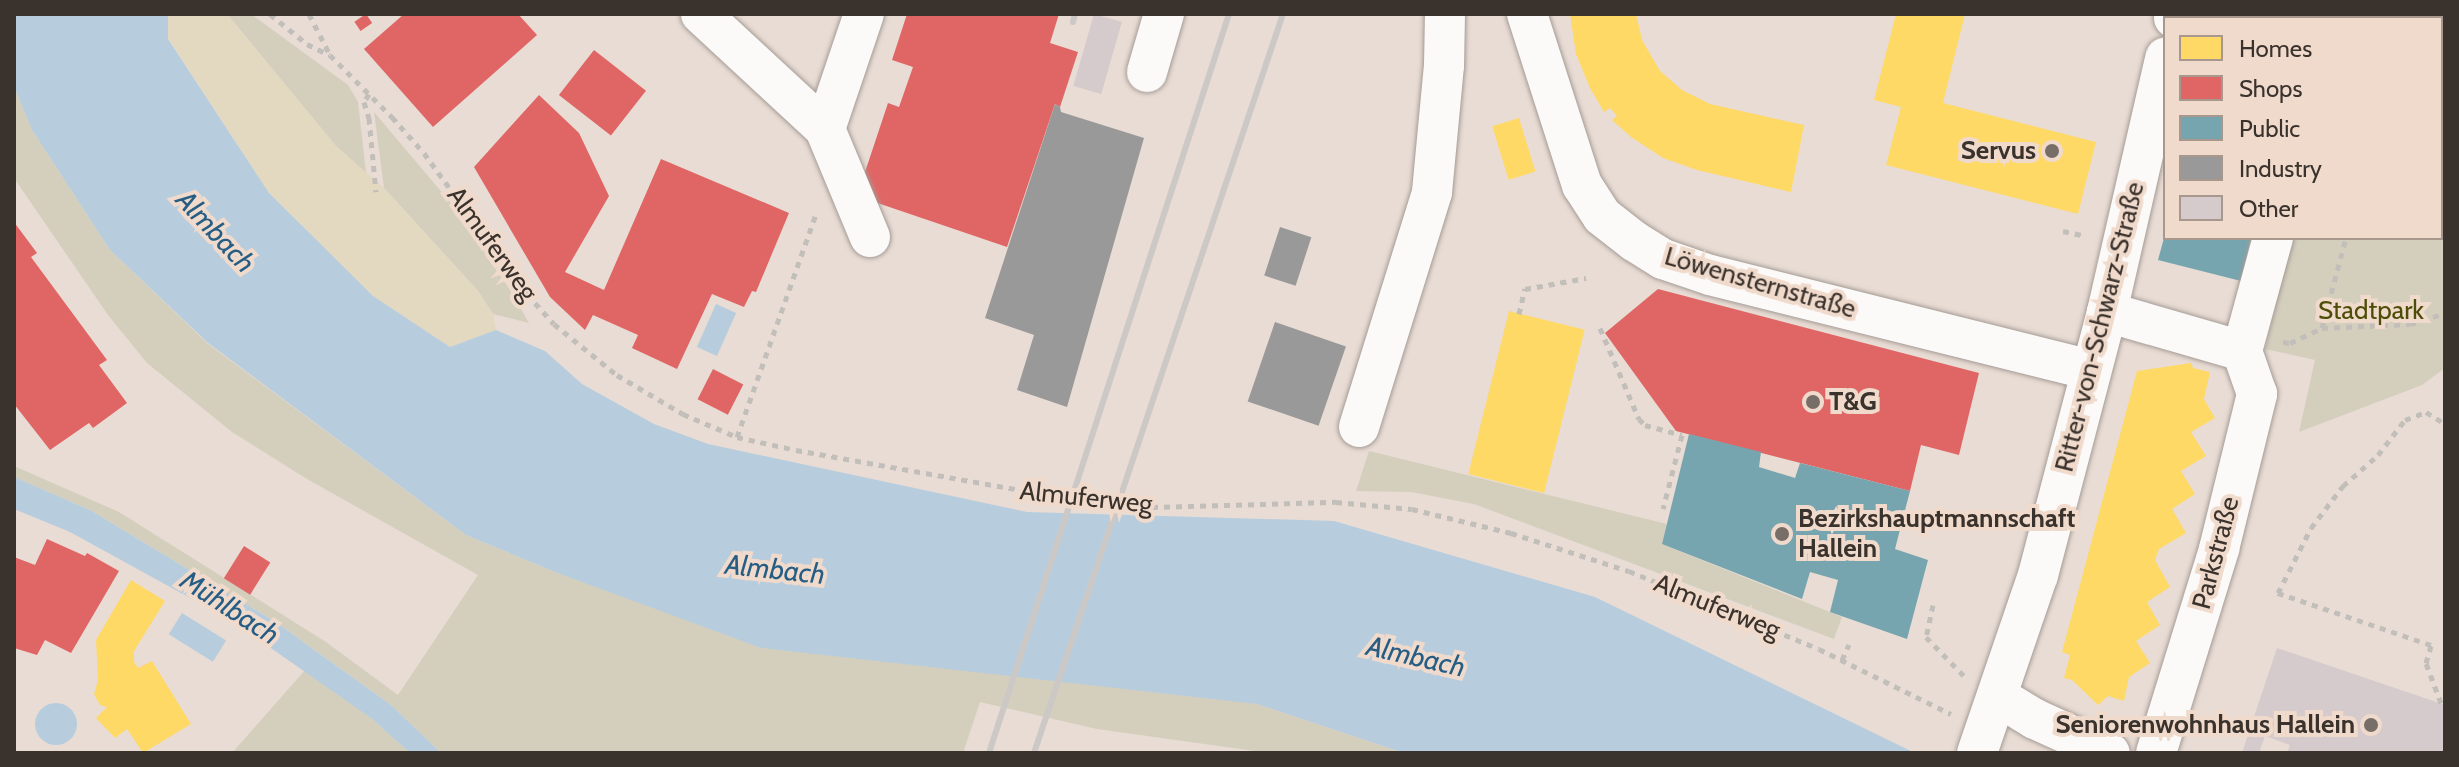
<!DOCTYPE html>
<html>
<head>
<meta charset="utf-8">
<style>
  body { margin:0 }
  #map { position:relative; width:2459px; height:767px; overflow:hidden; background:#e8dcd4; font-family:Cabin,sans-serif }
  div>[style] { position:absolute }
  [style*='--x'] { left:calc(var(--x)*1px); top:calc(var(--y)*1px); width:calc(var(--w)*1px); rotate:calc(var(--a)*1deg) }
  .green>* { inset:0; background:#d4cfbd }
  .sand>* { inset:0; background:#e3d8c0 }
  .water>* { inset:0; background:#b7cdde; transform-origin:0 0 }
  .round { border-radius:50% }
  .homes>* { inset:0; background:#ffd966; transform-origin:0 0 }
  .shops>* { inset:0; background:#e06666; transform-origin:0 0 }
  .public>* { inset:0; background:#76a5af }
  .industry>* { inset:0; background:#999; transform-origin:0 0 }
  .building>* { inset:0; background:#d5cacc; transform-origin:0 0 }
  .path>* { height:5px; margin-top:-2.5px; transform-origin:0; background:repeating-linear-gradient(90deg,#c2beba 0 6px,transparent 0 12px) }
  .roads { filter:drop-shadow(0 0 2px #a59c96) drop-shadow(0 0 2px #a59c96) }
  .minor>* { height:40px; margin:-20px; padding:0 20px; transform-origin:20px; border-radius:20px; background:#fcfaf9 }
  .rail>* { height:6px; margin:-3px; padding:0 3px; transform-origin:3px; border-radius:3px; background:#ccc8c6 }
  .dots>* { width:22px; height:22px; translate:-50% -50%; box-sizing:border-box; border:4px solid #f0dacc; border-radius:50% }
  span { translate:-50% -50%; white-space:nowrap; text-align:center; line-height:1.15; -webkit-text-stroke:8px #f0dacc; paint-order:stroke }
  .poi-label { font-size:26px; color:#3a322c; font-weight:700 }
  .right { translate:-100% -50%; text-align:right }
  .left { translate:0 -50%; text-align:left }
  .street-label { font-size:26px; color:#3a322c }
  .park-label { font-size:26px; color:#4c4d06 }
  .water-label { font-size:28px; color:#265d84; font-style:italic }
  .frame { position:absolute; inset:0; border:16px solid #3a322c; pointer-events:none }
  .legend { position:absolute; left:2163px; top:16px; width:280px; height:224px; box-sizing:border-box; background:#f0dacc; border:2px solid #a7978c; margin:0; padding:10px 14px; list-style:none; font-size:24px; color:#3a322c }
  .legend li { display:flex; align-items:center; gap:16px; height:40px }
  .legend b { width:40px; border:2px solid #a7978c }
</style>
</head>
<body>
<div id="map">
  <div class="green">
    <i style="clip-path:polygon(227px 14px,251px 14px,348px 85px,358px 102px,366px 173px,336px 146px)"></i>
    <i style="clip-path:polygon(2346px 14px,2445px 14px,2445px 368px,2422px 385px,2299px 432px,2315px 360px,2265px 349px,2291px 238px,2441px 238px,2441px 18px,2345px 18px)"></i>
    <i style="clip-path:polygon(14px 87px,32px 130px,110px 250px,208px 344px,466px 535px,555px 572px,624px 595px,1257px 704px,1404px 753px,1269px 753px,1097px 729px,980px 702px,963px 753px,441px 753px,391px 705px,277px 623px,90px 510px,14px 477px,14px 466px,119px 512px,326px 642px,398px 695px,478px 575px,307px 479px,232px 432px,147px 363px,108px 315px,14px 178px)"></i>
    <i style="clip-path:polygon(374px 112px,450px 202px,496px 266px,529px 323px,493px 314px,478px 291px,384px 188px)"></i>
    <i style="clip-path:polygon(1369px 451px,1667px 524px,1662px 544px,1842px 617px,1834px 639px,1474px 504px,1411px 492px,1356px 491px)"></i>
    <i style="clip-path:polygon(306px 669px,371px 718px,410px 753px,232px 753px)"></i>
  </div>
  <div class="sand">
    <i style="clip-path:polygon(168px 14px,227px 14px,336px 146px,384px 188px,478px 291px,493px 314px,496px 330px,450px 347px,373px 296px,269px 193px,168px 38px)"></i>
  </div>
  <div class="water">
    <i style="clip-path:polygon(14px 14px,168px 14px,168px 39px,269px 193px,373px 296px,450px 347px,496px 330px,545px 351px,582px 384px,654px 424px,708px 444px,1027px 512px,1334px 521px,1595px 597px,1915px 753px,1404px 753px,1257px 704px,761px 648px,555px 572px,466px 535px,208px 343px,110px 250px,32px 130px,14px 87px)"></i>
    <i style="left:716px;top:304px;width:22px;height:47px;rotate:24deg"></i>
    <i style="clip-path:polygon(14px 477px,90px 510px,277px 623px,391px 705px,441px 753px,410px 753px,371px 718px,232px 621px,70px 532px,14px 509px)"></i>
    <i style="left:182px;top:613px;width:52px;height:25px;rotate:32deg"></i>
    <i class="round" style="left:35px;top:703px;width:42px;height:42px"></i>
  </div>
  <div class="homes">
    <i style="clip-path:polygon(1570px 14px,1636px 14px,1642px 40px,1660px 71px,1682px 90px,1710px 104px,1804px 125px,1791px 192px,1697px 170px,1663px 158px,1631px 137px,1612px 120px,1617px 116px,1610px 108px,1604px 112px,1590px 88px,1576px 54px)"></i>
    <i style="clip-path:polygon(1896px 14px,1965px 14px,1943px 103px,2096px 142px,2078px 214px,1886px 165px,1901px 107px,1874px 100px)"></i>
    <i style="left:2218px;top:14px;width:59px;height:4px"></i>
    <i style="left:1519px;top:118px;width:56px;height:28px;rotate:73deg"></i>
    <i style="left:1509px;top:311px;width:78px;height:168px;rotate:14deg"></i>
    <i style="clip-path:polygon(2191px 363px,2193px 368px,2210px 372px,2204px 399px,2215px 418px,2191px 432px,2206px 456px,2181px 471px,2195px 494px,2172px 509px,2186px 533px,2159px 549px,2155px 560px,2170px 587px,2147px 602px,2160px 625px,2136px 641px,2150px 663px,2129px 677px,2124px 701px,2108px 696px,2098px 705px,2072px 680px,2064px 678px,2070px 655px,2062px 652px,2137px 371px)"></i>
    <i style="clip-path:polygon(131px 580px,165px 601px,134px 651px,134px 662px,138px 668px,152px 661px,191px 724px,143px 753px,127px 729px,115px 738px,96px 718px,107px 707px,100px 705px,94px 694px,98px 680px,96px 640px)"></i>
  </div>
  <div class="shops">
    <i style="left:366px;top:14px;width:11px;height:14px;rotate:56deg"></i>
    <i style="clip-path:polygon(404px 14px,518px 14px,537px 35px,433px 127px,364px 49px)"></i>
    <i style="clip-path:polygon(907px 14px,1059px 14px,1050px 43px,1078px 52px,1060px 107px,1055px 104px,1007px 247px,857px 196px,888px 103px,899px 107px,913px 67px,892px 60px)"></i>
    <i style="left:594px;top:50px;width:66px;height:57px;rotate:38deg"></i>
    <i style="clip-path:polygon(539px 95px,579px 133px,609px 196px,565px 272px,604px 290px,661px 159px,789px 213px,756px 292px,752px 291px,744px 307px,712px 294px,677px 369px,632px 348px,638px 335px,593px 315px,585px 330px,550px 297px,474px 167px)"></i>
    <i style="clip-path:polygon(14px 222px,37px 253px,31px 257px,107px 360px,99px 365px,127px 403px,93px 428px,89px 423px,50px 450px,14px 404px)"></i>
    <i style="clip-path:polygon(1658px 289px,1979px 373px,1959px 455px,1921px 445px,1910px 491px,1676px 431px,1605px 333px)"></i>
    <i style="left:713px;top:369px;width:34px;height:34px;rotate:27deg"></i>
    <i style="clip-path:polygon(47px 539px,85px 556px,87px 553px,119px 571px,71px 653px,45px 640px,37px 655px,14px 648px,14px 557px,35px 565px)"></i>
    <i style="left:244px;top:546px;width:31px;height:38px;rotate:32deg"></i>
  </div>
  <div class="public">
    <i style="clip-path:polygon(2164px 238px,2251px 238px,2241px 281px,2158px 260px)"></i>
    <i style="clip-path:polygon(1689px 434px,1761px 452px,1759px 467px,1795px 478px,1800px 463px,1910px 491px,1895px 549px,1928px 560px,1907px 639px,1830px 612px,1838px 580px,1810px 572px,1802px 599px,1662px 544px)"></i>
  </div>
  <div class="industry">
    <i style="clip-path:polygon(1055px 104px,1060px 107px,1061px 112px,1144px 138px,1067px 407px,1017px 390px,1034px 335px,985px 318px)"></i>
    <i style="left:1280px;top:227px;width:33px;height:51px;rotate:18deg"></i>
    <i style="left:1275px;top:322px;width:75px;height:84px;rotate:19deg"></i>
  </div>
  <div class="building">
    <i style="left:1094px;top:14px;width:29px;height:75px;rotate:16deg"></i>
    <i style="clip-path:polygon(2277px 648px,2445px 705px,2445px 753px,2287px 753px,2290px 745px,2265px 736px,2259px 753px,2242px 753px)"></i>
  </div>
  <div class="path">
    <i style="--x:270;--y:14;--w:48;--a:39"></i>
    <i style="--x:307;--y:44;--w:25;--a:26"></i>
    <i style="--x:330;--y:55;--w:88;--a:45"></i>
    <i style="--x:392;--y:117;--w:48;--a:48.4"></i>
    <i style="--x:424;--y:153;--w:175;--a:53.9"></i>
    <i style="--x:527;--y:294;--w:40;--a:48"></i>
    <i style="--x:554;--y:324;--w:81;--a:39"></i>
    <i style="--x:617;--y:375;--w:77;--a:30.6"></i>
    <i style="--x:683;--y:414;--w:59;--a:23.1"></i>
    <i style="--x:737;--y:437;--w:60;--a:12.4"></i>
    <i style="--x:796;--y:450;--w:309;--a:10.1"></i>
    <i style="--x:1100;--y:504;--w:52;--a:3.3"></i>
    <i style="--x:1152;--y:507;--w:184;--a:-1.6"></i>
    <i style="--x:1336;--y:502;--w:76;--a:5.3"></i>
    <i style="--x:1412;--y:509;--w:102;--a:13.6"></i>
    <i style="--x:1511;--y:533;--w:124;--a:17.9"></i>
    <i style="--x:1629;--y:571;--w:205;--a:22.3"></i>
    <i style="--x:1819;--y:649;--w:147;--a:26.2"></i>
    <i style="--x:309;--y:14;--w:46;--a:62.9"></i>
    <i style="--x:2408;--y:18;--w:4;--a:-76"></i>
    <i style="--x:369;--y:94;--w:9;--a:122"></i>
    <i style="--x:364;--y:102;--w:17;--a:73"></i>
    <i style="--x:369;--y:118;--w:74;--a:84.6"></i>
    <i style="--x:2441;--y:151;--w:5;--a:-37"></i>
    <i style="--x:2063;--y:231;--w:19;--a:12"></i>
    <i style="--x:1519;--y:314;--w:26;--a:-77"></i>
    <i style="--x:1525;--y:289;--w:62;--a:-10.2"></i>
    <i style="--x:1600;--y:328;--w:99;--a:66.8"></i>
    <i style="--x:1639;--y:419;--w:8;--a:45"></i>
    <i style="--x:1645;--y:425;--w:38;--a:15"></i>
    <i style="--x:1682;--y:435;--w:76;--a:104.4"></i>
    <i style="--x:2322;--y:328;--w:88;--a:-2.6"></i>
    <i style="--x:2410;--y:324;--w:37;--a:-17"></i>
    <i style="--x:2283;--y:342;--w:7;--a:8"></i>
    <i style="--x:2290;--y:343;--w:35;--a:-25"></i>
    <i style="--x:2322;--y:328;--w:93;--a:-75.1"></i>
    <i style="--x:737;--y:437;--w:240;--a:-70.5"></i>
    <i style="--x:1933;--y:605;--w:33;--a:102"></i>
    <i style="--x:1926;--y:637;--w:56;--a:45.7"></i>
    <i style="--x:1842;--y:660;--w:17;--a:-66"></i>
    <i style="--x:2441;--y:703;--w:43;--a:-110.6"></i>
    <i style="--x:2426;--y:663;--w:19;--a:-74"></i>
    <i style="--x:2431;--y:645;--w:162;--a:-161.2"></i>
    <i style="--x:2278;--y:593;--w:73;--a:-63.1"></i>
    <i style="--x:2311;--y:528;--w:53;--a:-52.7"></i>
    <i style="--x:2343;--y:486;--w:47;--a:-41.5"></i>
    <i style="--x:2378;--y:455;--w:44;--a:-52.4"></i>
    <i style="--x:2405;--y:420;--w:22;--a:-21"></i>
    <i style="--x:2426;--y:412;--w:22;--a:32"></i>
  </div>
  <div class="roads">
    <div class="minor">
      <i style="--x:701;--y:14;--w:169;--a:42.8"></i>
      <i style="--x:825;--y:129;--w:117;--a:67.4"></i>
      <i style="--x:1527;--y:14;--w:180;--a:72.2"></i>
      <i style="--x:1582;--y:185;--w:37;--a:57"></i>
      <i style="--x:1602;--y:216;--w:41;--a:38"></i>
      <i style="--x:1634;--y:241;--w:34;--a:32"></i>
      <i style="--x:1663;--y:259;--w:50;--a:18.8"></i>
      <i style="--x:1710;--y:275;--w:393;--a:14"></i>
      <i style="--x:2174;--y:18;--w:4;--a:-76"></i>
      <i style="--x:2332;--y:18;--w:4;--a:-76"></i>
      <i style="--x:1147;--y:72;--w:60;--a:-73.7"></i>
      <i style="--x:825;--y:129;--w:121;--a:-71.3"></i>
      <i style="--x:2107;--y:312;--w:141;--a:16.1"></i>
      <i style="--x:1359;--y:427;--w:246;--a:-72.7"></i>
      <i style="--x:1432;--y:192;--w:127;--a:-84.6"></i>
      <i style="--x:1444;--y:66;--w:52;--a:-88.9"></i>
      <i style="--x:1997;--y:696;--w:44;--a:31.2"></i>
      <i style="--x:2035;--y:719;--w:82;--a:24.4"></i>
      <i style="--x:1977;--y:753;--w:188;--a:-71.1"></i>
      <i style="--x:2038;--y:575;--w:272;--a:-75.3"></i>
      <i style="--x:2107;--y:312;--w:261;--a:-77.1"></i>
      <i style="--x:2156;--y:753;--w:214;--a:-72.8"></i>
      <i style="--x:2219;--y:549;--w:160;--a:-76.2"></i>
      <i style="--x:2257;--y:394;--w:46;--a:-109.2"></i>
      <i style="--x:2242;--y:351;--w:117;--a:-74.7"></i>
    </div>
  </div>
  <div class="rail">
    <i style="--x:1073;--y:22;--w:8;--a:-76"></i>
    <i style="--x:989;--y:753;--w:777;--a:-72.01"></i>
    <i style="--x:1034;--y:753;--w:780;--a:-71.38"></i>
  </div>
  <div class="dots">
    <i style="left:2052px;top:151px;background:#776e67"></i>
    <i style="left:1813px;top:402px;background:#776e67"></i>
    <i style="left:1782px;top:534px;background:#776e67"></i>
    <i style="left:2371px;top:725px;background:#776e67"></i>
  </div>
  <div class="poi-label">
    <span class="right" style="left:2036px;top:151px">Servus</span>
    <span class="left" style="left:1829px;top:402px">T&amp;G</span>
    <span class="left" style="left:1798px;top:534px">Bezirkshauptmannschaft<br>Hallein</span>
    <span class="right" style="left:2355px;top:725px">Seniorenwohnhaus Hallein</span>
  </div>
  <div class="street-label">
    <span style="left:492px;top:244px;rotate:54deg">Almuferweg</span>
    <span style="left:1760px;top:283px;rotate:16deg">Löwensternstraße</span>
    <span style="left:2100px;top:327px;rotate:-76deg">Ritter-von-Schwarz-Straße</span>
    <span style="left:1086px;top:498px;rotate:6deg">Almuferweg</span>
    <span style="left:2216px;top:553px;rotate:-75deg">Parkstraße</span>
    <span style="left:1717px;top:607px;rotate:22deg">Almuferweg</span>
  </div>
  <div class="park-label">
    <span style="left:2371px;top:311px">Stadtpark</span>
  </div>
  <div class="water-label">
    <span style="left:216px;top:231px;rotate:47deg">Almbach</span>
    <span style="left:775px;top:569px;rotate:6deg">Almbach</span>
    <span style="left:230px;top:607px;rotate:33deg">Mühlbach</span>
    <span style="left:1416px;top:656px;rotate:13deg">Almbach</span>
  </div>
  <div class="frame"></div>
  <ul class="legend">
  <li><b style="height:22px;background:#ffd966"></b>Homes</li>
  <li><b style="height:22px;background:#e06666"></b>Shops</li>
  <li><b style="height:22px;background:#76a5af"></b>Public</li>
  <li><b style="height:22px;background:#999"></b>Industry</li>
  <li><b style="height:22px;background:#d5cacc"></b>Other</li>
  </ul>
</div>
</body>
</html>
